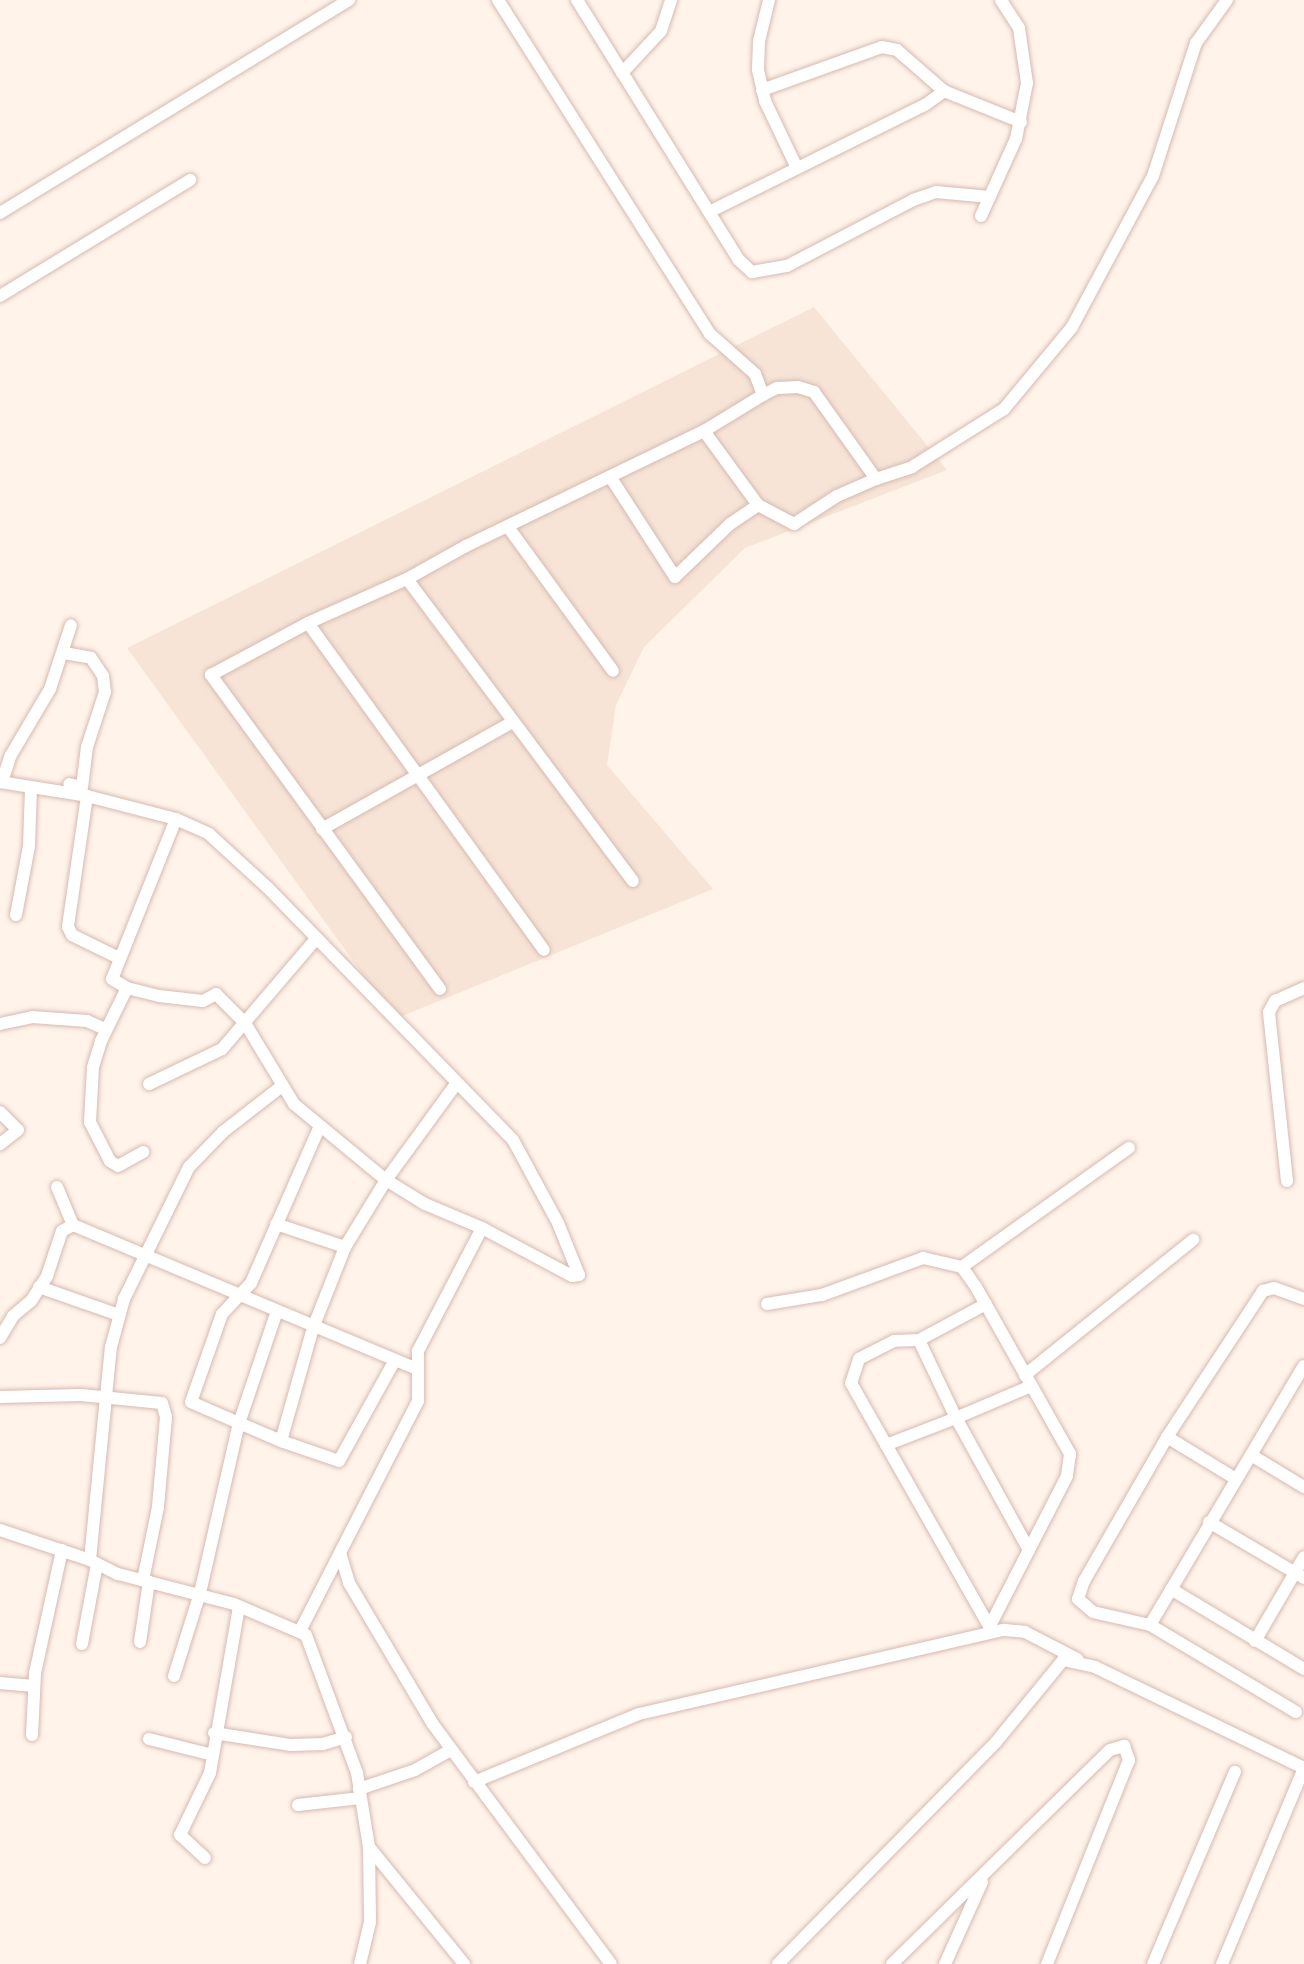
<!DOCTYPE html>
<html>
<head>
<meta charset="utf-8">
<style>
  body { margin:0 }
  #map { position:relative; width:1304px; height:1964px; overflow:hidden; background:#fff3ea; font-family:"Space Grotesk",sans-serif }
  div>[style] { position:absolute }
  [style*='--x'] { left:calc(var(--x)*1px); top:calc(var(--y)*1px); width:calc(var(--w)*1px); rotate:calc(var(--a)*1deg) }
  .residential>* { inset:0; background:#f7e4d7 }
  .roads { filter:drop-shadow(0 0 2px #d6bab0) drop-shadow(0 0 2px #d6bab0) }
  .street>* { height:12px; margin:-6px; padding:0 6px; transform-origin:6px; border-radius:6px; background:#fff }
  span { translate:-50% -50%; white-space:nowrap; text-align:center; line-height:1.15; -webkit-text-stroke:10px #fff8f3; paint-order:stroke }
</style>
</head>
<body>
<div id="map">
  <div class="residential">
    <i style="clip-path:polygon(814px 307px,947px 470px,745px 548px,644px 647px,616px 705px,607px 765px,713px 889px,395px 1019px,127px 648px)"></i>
  </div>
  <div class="roads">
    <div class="street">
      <i style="--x:498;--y:0;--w:396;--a:57.6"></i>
      <i style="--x:710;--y:334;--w:60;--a:41.6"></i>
      <i style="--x:755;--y:374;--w:22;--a:69"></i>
      <i style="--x:763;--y:395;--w:16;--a:-27"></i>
      <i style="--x:777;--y:388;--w:21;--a:-3"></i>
      <i style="--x:798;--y:387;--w:17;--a:17"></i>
      <i style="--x:814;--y:392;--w:107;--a:54.5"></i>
      <i style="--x:876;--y:479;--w:38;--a:-18"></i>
      <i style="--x:912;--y:467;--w:109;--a:-32.2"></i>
      <i style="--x:1004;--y:409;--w:107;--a:-50.3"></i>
      <i style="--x:1072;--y:327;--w:171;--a:-61.8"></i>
      <i style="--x:1153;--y:176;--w:140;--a:-72.1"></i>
      <i style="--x:1196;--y:43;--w:53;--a:-54.2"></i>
      <i style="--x:577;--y:0;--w:306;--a:58.1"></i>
      <i style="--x:739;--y:260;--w:18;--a:43"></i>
      <i style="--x:752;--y:272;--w:36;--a:-10"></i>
      <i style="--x:787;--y:266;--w:142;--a:-27.6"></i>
      <i style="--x:913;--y:200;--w:24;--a:-19"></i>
      <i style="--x:936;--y:192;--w:54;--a:5.3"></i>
      <i style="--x:769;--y:0;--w:42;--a:103.7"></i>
      <i style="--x:759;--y:41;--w:29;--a:92"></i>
      <i style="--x:758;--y:70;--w:32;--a:77"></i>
      <i style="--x:765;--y:101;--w:74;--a:64.5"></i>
      <i style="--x:622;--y:73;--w:57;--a:-47.1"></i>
      <i style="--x:661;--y:31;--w:33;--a:-72"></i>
      <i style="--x:762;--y:90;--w:127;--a:-19.7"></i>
      <i style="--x:882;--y:47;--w:15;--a:11"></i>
      <i style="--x:897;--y:50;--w:62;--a:41.1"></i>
      <i style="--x:944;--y:91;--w:83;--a:21.9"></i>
      <i style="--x:709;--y:212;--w:241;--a:-26.4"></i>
      <i style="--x:925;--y:105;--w:24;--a:-36"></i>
      <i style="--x:0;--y:213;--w:409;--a:-31.4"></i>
      <i style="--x:981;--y:216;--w:85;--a:-65.6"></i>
      <i style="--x:1016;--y:139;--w:57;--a:-78.9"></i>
      <i style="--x:1027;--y:83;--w:56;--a:-98.3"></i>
      <i style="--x:1019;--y:28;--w:33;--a:-123"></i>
      <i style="--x:0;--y:296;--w:223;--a:-31.4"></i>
      <i style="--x:704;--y:431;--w:92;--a:53.9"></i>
      <i style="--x:611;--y:478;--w:118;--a:57.1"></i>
      <i style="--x:675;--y:577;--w:76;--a:-43.9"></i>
      <i style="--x:730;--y:524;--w:34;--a:-34"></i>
      <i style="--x:758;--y:505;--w:41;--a:27.8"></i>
      <i style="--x:794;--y:524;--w:51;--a:-33.1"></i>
      <i style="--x:837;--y:496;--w:43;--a:-23.6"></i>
      <i style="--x:508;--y:527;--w:178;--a:53.9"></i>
      <i style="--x:407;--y:579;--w:377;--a:53.2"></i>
      <i style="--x:308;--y:623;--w:403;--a:54.2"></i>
      <i style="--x:64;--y:653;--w:27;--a:10"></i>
      <i style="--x:91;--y:658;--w:22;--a:56"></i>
      <i style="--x:103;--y:676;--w:16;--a:83"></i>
      <i style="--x:105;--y:692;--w:58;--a:108.1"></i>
      <i style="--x:87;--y:747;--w:40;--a:97.1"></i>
      <i style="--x:82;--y:787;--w:13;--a:-167"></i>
      <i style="--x:0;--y:782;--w:88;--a:9.1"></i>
      <i style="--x:87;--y:796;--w:92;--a:14.5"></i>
      <i style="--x:176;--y:819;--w:36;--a:24"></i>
      <i style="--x:209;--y:834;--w:80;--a:42.5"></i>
      <i style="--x:268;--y:888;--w:351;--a:45.8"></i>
      <i style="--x:513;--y:1140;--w:94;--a:61.5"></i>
      <i style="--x:558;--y:1223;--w:56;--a:68"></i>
      <i style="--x:579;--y:1275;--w:7;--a:172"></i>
      <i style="--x:572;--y:1276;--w:102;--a:-151.9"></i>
      <i style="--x:2;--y:782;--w:28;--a:-72"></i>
      <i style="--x:11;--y:755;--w:77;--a:-59.4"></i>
      <i style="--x:50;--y:689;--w:67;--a:-71.8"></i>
      <i style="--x:87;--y:796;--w:132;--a:98.3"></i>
      <i style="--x:68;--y:927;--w:9;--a:63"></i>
      <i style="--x:72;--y:935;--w:52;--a:26.1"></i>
      <i style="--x:176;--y:819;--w:172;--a:111.8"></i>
      <i style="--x:112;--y:979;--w:17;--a:31"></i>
      <i style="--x:127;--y:988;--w:33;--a:14"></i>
      <i style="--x:159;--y:996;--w:44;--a:6.5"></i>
      <i style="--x:203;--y:1001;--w:15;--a:-28"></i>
      <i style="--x:216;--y:994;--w:41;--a:45"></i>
      <i style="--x:245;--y:1023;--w:95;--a:58.8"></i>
      <i style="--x:294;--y:1104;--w:119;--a:39.6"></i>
      <i style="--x:386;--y:1180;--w:46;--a:31.6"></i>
      <i style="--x:425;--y:1204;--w:62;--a:22.8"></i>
      <i style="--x:482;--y:1228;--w:139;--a:117.5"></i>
      <i style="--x:418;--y:1351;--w:50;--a:90"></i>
      <i style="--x:418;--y:1401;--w:171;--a:117.2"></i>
      <i style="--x:340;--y:1553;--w:31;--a:73"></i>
      <i style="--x:349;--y:1583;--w:163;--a:59.3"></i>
      <i style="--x:432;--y:1723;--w:300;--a:53.4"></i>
      <i style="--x:322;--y:829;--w:217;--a:-29.3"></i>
      <i style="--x:16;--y:915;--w:70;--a:-79.3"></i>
      <i style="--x:29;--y:846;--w:57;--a:-88"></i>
      <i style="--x:127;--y:988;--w:59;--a:116.1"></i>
      <i style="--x:101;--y:1041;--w:28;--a:107"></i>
      <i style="--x:93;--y:1068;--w:54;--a:93.2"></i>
      <i style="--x:90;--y:1122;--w:44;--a:62.9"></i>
      <i style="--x:110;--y:1161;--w:9;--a:32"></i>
      <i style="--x:118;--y:1166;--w:29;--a:-29"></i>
      <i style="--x:440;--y:989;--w:389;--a:-126.1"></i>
      <i style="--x:211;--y:675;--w:110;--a:-28.2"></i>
      <i style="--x:308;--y:623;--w:108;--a:-24"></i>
      <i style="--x:407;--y:579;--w:68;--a:-29.2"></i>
      <i style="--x:466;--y:546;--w:264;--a:-25.8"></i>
      <i style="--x:704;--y:431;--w:69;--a:-31.4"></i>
      <i style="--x:0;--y:1024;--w:33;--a:-12"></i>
      <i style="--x:32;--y:1017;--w:55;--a:4.2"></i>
      <i style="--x:87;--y:1021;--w:20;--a:24"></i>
      <i style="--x:149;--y:1084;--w:81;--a:-25.6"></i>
      <i style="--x:222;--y:1049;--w:143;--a:-49.5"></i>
      <i style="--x:0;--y:1112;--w:25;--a:45"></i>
      <i style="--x:18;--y:1130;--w:23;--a:142"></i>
      <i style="--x:1287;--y:1181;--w:170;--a:-96.1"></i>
      <i style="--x:1269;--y:1012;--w:13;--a:-61"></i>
      <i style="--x:1275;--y:1001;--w:32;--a:-24"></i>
      <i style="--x:57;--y:1187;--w:41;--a:67.2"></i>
      <i style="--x:276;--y:1224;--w:73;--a:18.4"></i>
      <i style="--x:962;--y:1267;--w:205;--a:-35.5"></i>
      <i style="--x:39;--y:1287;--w:85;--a:19.3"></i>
      <i style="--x:767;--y:1304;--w:56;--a:-9.3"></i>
      <i style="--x:822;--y:1295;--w:108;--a:-20.1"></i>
      <i style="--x:923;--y:1258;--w:40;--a:13"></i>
      <i style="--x:962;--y:1267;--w:24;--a:55"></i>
      <i style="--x:976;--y:1287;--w:192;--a:60.6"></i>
      <i style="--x:1070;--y:1454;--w:22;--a:98"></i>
      <i style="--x:1067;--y:1476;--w:169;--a:117.2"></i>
      <i style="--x:986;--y:1304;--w:76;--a:151.8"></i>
      <i style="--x:919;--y:1340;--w:25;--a:178"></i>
      <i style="--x:894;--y:1341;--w:39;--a:153"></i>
      <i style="--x:859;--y:1359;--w:25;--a:108"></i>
      <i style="--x:851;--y:1383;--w:285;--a:60.4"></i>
      <i style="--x:277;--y:1311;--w:118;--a:108.7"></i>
      <i style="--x:239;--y:1423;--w:46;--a:23.2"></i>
      <i style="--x:281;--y:1441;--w:117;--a:-74.2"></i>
      <i style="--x:313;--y:1328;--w:87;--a:-68.4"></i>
      <i style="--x:345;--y:1247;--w:79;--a:-58.5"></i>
      <i style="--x:386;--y:1180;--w:119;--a:-53.9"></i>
      <i style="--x:0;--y:1338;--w:26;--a:-59"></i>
      <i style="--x:13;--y:1316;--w:23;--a:-40"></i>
      <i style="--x:31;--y:1301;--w:30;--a:-57"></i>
      <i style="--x:47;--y:1276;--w:47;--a:-71.6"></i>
      <i style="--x:62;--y:1231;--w:13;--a:-29"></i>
      <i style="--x:73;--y:1225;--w:373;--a:22.7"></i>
      <i style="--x:1025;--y:1375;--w:216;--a:-38.8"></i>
      <i style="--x:0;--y:1397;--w:81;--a:-1.4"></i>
      <i style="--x:81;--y:1395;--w:81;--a:5.6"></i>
      <i style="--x:162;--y:1403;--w:15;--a:74"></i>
      <i style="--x:166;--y:1417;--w:90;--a:95.1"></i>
      <i style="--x:158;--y:1507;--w:75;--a:101.6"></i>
      <i style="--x:1167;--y:1437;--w:81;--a:31.3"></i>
      <i style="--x:281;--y:1441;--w:61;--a:19"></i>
      <i style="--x:339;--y:1461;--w:115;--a:-61"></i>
      <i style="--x:886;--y:1445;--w:75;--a:-21.1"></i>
      <i style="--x:956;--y:1418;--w:86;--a:-115.4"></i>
      <i style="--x:1251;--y:1455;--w:62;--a:31.1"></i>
      <i style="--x:1209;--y:1522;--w:110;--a:30.5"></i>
      <i style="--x:0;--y:1530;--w:95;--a:18.4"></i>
      <i style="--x:90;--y:1560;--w:31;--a:27"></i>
      <i style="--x:118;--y:1574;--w:120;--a:14.5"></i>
      <i style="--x:234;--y:1604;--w:78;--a:23.3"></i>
      <i style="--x:306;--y:1635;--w:147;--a:69.7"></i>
      <i style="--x:357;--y:1773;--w:75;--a:80.8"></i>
      <i style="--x:369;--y:1847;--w:75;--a:89.2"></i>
      <i style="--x:370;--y:1922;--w:43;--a:103.4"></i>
      <i style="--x:1029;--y:1550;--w:151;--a:-118.9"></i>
      <i style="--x:956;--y:1418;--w:82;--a:-23.1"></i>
      <i style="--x:90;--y:1560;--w:214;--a:-84.4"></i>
      <i style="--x:111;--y:1347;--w:50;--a:-74.8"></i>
      <i style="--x:124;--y:1299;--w:147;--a:-63.8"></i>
      <i style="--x:189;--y:1167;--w:50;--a:-45.8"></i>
      <i style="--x:224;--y:1131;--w:73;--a:-37.8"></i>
      <i style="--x:1171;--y:1589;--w:155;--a:31"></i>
      <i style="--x:1150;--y:1625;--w:58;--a:-167.2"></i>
      <i style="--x:1093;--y:1612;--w:20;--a:-139"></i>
      <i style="--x:1078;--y:1599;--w:19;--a:-72"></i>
      <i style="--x:1084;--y:1581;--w:166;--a:-60"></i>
      <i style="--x:1167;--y:1437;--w:175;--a:-56.7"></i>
      <i style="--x:1263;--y:1291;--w:11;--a:-15"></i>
      <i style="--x:1274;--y:1288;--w:32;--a:20"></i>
      <i style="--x:300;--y:1631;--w:88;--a:-62.9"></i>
      <i style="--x:1255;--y:1641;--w:97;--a:-59.7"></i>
      <i style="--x:140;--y:1642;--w:61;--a:-81.5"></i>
      <i style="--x:82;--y:1644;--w:81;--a:-79.4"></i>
      <i style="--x:174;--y:1676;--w:87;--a:-72.6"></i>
      <i style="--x:200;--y:1593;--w:174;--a:-77.1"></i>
      <i style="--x:239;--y:1423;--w:52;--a:-156.4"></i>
      <i style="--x:191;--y:1402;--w:93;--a:-70.6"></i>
      <i style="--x:222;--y:1314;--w:42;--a:-46.9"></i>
      <i style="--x:251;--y:1283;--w:171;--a:-66.3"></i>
      <i style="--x:0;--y:1683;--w:34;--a:5"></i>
      <i style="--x:1296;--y:1712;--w:170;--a:-149.2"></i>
      <i style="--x:1150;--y:1625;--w:301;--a:-59.3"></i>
      <i style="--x:214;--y:1733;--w:78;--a:8.9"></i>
      <i style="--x:291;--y:1745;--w:32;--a:-2"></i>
      <i style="--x:323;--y:1744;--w:24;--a:-17"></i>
      <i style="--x:32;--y:1735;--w:62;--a:-87.2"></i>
      <i style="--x:35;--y:1673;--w:126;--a:-77.6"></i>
      <i style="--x:149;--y:1739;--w:66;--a:14"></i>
      <i style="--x:474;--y:1782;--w:178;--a:-22.4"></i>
      <i style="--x:639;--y:1714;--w:375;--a:-13"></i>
      <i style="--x:1004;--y:1630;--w:21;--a:5"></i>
      <i style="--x:1025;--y:1632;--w:59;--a:27.4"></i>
      <i style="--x:359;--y:1789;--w:59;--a:-18.7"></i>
      <i style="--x:415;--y:1770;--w:41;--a:-29.1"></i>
      <i style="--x:298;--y:1805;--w:63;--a:-6.3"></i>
      <i style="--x:369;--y:1847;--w:151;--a:50.9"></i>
      <i style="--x:205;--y:1858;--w:34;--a:-137"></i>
      <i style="--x:180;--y:1835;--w:69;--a:-64.2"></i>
      <i style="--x:210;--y:1773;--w:169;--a:-80.1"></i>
      <i style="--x:778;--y:1964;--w:311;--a:-45.5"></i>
      <i style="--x:996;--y:1742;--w:106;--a:-50.7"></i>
      <i style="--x:1063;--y:1660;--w:33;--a:12"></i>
      <i style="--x:1095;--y:1667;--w:232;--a:25.8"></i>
      <i style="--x:892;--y:1964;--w:305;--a:-44.5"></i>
      <i style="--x:1110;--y:1750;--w:15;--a:-16"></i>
      <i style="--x:1124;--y:1746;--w:15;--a:70"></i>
      <i style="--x:1129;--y:1760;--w:220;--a:111.9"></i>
      <i style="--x:945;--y:1964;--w:90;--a:-65.7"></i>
      <i style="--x:1153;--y:1964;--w:209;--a:-66.9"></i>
      <i style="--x:1222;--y:1964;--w:212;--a:-67.3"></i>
    </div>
  </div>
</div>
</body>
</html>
